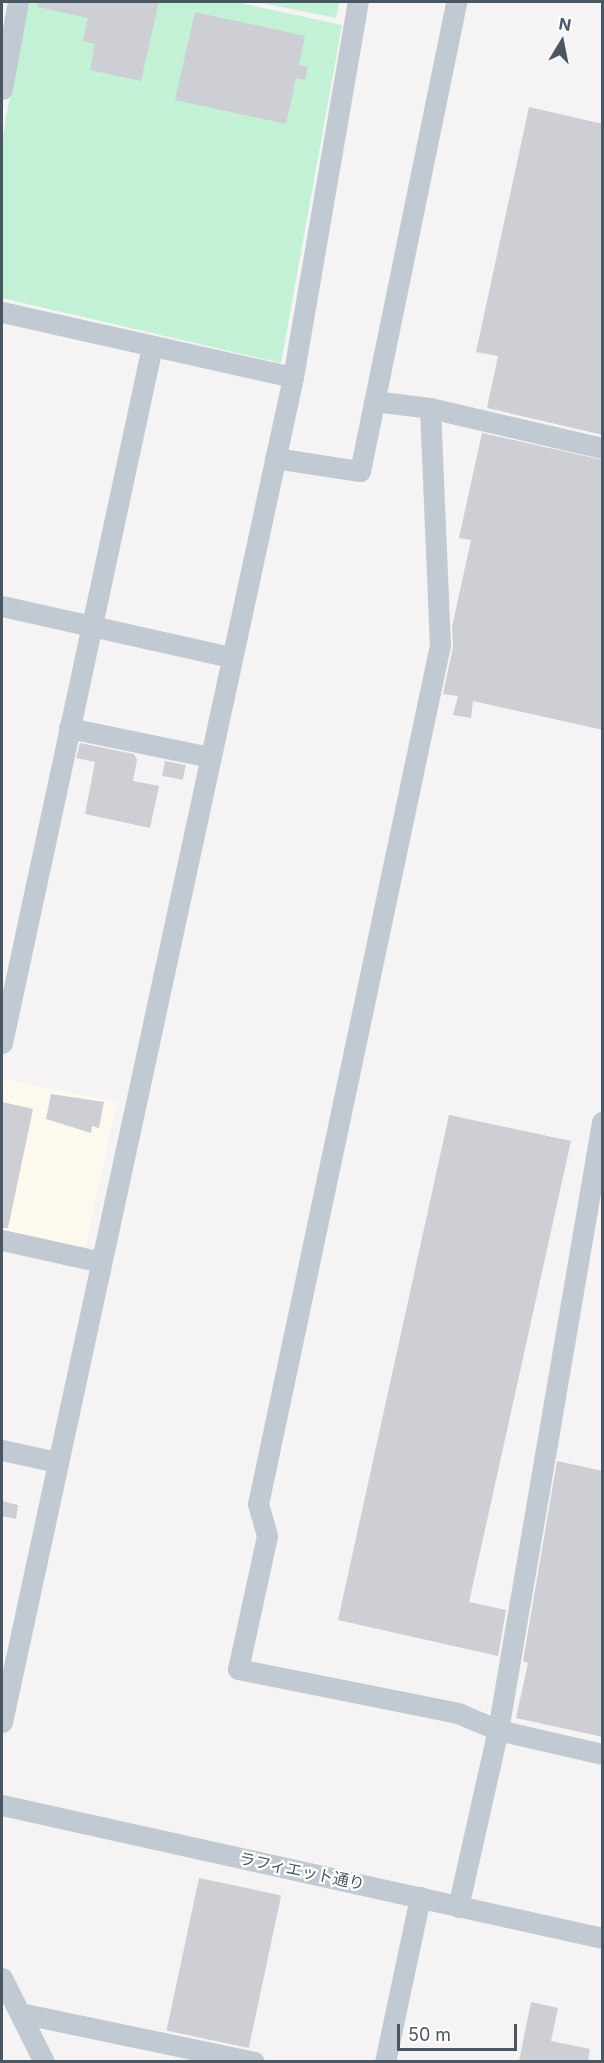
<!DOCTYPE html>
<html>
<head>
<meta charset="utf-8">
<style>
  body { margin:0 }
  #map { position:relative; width:604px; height:2063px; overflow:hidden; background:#f5f3f3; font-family:Inter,"Noto Sans JP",sans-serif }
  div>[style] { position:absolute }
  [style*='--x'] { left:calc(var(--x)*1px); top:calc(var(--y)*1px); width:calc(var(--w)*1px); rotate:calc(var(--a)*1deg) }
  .commercial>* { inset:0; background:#fdf9ef }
  .green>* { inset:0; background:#c3f1d5 }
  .building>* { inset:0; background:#cdcfd5; transform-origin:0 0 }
  .minor>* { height:21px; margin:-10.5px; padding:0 10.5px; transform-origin:10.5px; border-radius:10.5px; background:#c1cad2 }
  span { translate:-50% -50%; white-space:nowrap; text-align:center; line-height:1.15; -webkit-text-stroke:4.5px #fff; paint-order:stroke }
  .street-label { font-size:16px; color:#4a5661 }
  .frame { position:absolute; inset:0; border:3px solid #4a5661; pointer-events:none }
  .north { position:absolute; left:532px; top:12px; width:60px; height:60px; -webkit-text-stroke:4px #fff; paint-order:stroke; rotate:10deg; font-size:16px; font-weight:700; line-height:24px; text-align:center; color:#4a5661 }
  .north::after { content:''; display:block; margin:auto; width:21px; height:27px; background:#4a5661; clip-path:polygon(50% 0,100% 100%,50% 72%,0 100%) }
  .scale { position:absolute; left:397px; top:2024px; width:120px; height:27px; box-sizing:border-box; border:3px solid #4a5661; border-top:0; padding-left:8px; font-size:18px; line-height:21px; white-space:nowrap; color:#4a5661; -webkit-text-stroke:4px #fff; paint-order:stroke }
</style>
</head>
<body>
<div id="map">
  <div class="commercial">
    <i style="clip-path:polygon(2px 1079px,117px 1102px,86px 1243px,75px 1250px,2px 1234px)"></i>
  </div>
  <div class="green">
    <i style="clip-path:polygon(27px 2px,236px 2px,342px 25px,281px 363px,2px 298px,2px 141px)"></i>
    <i style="clip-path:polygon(257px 2px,339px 2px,336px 18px)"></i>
  </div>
  <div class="building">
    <i style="clip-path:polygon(39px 2px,159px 2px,141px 81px,90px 70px,95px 44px,83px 41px,88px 18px,38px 7px)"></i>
    <i style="clip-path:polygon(195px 12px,305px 36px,299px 65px,308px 67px,305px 80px,296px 78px,286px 124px,175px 100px)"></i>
    <i style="clip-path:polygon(529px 107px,603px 124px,603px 435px,487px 408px,498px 356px,476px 352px)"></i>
    <i style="clip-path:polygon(482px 433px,603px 460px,603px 730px,473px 701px,471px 718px,453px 715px,458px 696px,443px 694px,453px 647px,452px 627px,471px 540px,459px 538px)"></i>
    <i style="clip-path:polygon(80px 743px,134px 754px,137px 760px,133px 781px,159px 786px,150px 828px,85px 814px,95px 762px,76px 758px)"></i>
    <i style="left:165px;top:761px;width:21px;height:15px;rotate:11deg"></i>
    <i style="clip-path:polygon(51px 1094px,104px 1102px,99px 1128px,92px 1126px,91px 1133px,46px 1119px)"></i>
    <i style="clip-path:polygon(2px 1102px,33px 1109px,8px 1228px,2px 1228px)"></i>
    <i style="clip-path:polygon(449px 1115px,571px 1141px,469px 1602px,506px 1610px,498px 1656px,338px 1620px)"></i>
    <i style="clip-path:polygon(557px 1461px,603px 1471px,603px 1737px,516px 1718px,528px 1663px,523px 1661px)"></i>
    <i style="clip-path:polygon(2px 1501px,18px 1505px,16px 1519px,2px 1516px)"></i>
    <i style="left:199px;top:1878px;width:84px;height:156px;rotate:12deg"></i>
    <i style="clip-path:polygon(531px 2002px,558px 2008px,551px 2041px,590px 2049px,588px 2061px,519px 2061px)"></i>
  </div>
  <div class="minor">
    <i style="--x:2;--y:89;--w:88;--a:-79.6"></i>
    <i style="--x:2;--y:312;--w:298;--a:12.6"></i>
    <i style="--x:374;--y:401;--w:56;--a:7.1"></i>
    <i style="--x:430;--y:408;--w:177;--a:13.1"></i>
    <i style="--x:430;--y:408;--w:237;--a:87.6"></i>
    <i style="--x:440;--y:645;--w:878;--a:101.96"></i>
    <i style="--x:258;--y:1504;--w:33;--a:74"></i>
    <i style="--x:267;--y:1536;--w:136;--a:102.3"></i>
    <i style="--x:238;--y:1669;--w:224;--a:11.3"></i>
    <i style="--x:458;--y:1713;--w:43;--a:23"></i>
    <i style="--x:498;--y:1730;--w:107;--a:13"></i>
    <i style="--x:275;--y:458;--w:86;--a:8.7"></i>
    <i style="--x:360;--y:471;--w:479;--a:-78.4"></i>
    <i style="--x:2;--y:606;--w:235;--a:12.6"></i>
    <i style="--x:69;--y:728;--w:144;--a:11.6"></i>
    <i style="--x:2;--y:1043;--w:713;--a:-77.85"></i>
    <i style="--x:2;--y:1240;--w:101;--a:12.5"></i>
    <i style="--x:2;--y:1450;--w:56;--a:12.3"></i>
    <i style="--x:2;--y:1722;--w:1376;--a:-77.79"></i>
    <i style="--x:293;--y:377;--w:381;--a:-80.2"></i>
    <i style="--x:2;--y:1805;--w:615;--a:12.5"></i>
    <i style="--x:458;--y:1907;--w:181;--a:-77.3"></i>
    <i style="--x:498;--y:1730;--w:617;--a:-80.29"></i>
    <i style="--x:2;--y:1978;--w:94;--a:63.4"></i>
    <i style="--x:20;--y:2013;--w:239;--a:11.8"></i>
    <i style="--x:385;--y:2062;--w:169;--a:-78"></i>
  </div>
  <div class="street-label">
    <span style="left:302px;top:1871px;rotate:12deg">ラフィエット通り</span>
  </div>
  <div class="frame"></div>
  <div class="north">N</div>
  <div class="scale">50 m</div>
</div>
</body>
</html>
